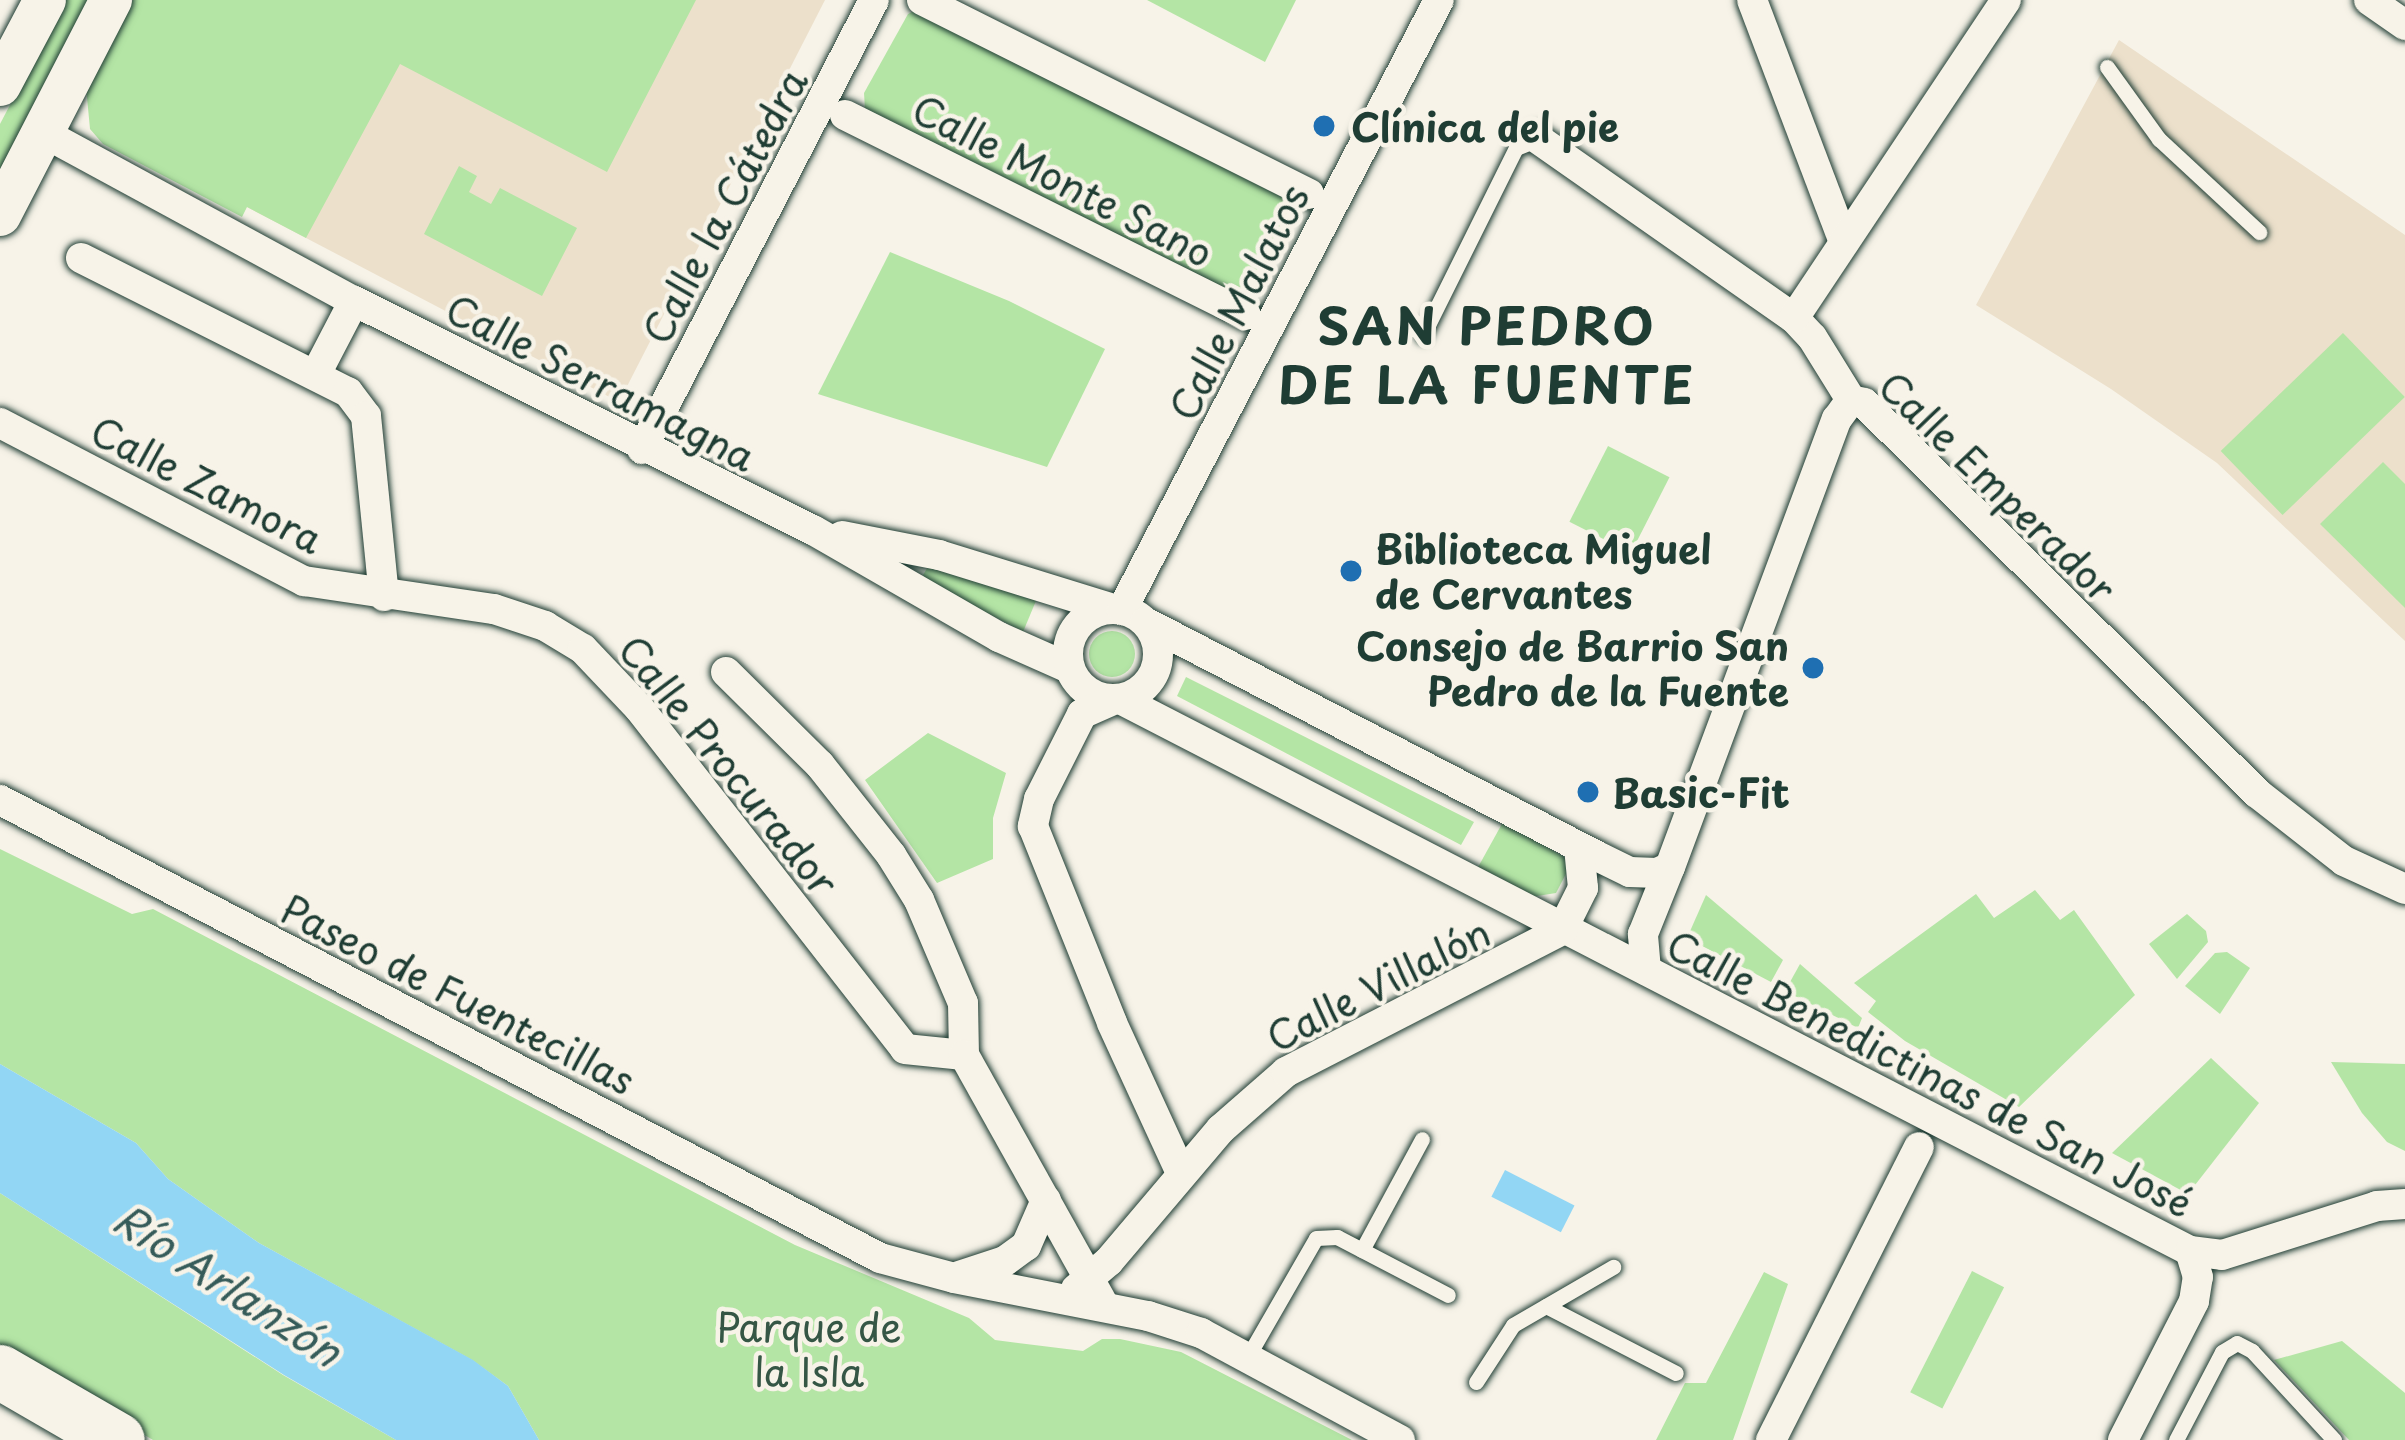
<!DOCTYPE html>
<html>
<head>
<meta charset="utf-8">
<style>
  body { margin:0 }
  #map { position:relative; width:2405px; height:1440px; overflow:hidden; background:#f7f3e8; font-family:"Playpen Sans",sans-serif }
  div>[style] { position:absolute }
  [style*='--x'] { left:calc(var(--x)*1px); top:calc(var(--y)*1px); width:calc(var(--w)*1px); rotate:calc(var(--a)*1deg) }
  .built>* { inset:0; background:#ece0cb }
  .green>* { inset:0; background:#b4e5a5; transform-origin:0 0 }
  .round { border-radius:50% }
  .water>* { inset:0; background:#92d6f4; transform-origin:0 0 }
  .roads { filter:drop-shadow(0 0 3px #1f3d34) drop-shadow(0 0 3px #1f3d34) }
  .lane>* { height:15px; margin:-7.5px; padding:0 7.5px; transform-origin:7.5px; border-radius:7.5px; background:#f7f3e8 }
  .street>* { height:30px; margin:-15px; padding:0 15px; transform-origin:15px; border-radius:15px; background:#f7f3e8 }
  .street>.ring { margin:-15px; padding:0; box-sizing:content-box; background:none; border:30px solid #f7f3e8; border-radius:50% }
  .secondary>* { height:42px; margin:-21px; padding:0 21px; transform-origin:21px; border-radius:21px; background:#f7f3e8 }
  .highway>* { height:54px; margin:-27px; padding:0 27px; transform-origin:27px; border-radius:27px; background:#f7f3e8 }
  .dots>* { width:33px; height:33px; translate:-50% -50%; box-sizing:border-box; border:6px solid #f7f3e8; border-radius:50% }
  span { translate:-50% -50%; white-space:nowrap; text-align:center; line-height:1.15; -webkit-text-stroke:9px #f7f3e8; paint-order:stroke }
  .poi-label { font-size:39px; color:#1f3d34; font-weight:700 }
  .left { translate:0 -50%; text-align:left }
  .right { translate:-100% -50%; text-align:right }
  .street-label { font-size:39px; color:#1f3d34 }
  .park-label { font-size:39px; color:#355645 }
  .water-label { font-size:42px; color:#365c5a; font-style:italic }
  .district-label { font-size:51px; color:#1f3d34; font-weight:700; letter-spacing:3px }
</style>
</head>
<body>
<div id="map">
  <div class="built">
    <i style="clip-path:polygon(354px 0,825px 0,619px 402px,247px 207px)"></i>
    <i style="clip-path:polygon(2119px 40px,2405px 235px,2405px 641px,2217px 463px,2111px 389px,1976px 305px)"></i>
  </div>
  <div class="green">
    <i style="clip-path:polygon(65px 0,90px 0,0 173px,0 124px)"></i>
    <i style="clip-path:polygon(133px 0,696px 0,607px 172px,400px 64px,306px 238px,247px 207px,242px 217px,103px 144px,90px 129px,86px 87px)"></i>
    <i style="clip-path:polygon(1147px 0,1296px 0,1265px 62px)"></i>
    <i style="clip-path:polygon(916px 10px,1285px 195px,1287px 212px,1245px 293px,1236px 296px,865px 110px,864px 93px,908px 14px)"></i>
    <i style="clip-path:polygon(459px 166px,477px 176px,469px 192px,491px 204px,500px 188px,577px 228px,542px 296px,424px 234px)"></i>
    <i style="clip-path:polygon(890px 252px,1009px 301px,1105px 349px,1047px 467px,818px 394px)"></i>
    <i style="left:2343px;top:333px;width:89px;height:170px;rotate:46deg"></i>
    <i style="left:1608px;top:446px;width:69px;height:85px;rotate:27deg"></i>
    <i style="clip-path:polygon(2383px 462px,2405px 484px,2405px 608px,2320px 524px)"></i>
    <i style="clip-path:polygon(929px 565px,1038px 596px,1023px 632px,928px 582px,923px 575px)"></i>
    <i class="round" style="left:1089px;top:631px;width:46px;height:46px"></i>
    <i style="clip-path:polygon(1186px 677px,1474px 822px,1461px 845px,1177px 696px)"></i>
    <i style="clip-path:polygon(928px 733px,1006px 773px,993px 818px,993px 859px,937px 883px,865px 780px)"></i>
    <i style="clip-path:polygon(1503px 822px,1566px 858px,1567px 872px,1556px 893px,1531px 897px,1477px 869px)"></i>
    <i style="clip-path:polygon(0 849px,132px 914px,153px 909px,795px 1245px,969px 1318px,995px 1340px,1083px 1351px,1102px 1339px,1120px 1339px,1181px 1352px,1352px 1440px,539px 1440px,508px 1386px,472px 1360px,259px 1243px,168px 1179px,136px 1143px,0 1064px)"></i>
    <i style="clip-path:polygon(2035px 890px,2060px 920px,2074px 910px,2135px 995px,2019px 1107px,1905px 1041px,1868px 1012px,1876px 1001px,1854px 983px,1976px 894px,1994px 918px)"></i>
    <i style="clip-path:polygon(1706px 895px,1783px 960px,1771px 982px,1687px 938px)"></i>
    <i style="clip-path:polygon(2187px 914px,2206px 931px,2208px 942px,2177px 979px,2149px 944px)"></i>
    <i style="clip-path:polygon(2227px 952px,2250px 968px,2220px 1014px,2185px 986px,2215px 953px)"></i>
    <i style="clip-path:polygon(1800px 964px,1862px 1018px,1858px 1028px,1785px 991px)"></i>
    <i style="clip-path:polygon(2211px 1058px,2259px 1103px,2188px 1194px,2112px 1153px)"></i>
    <i style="clip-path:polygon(2331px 1062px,2405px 1064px,2405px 1151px,2387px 1142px,2362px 1113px)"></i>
    <i style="clip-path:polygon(0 1193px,283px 1375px,396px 1440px,153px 1440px,0 1350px)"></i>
    <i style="left:1972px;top:1271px;width:36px;height:136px;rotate:27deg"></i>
    <i style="clip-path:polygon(1764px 1272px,1788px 1284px,1733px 1440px,1656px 1440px,1685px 1383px,1706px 1383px)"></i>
    <i style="clip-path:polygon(2342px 1341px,2405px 1393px,2405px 1440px,2349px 1440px,2274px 1360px)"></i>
  </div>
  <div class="water">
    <i style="clip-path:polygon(0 1064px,136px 1143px,168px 1179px,259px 1243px,473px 1360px,508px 1386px,539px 1440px,396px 1440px,284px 1375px,0 1193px)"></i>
    <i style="left:1505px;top:1170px;width:78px;height:30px;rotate:27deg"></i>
  </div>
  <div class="roads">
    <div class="lane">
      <i style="--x:2107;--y:67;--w:89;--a:54.2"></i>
      <i style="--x:2159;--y:139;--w:137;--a:42.9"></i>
      <i style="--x:1423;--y:335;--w:209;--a:-63.6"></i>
      <i style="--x:1516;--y:148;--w:24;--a:-22"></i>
      <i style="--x:1362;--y:1250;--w:126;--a:-61.6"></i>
      <i style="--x:1546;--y:1306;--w:146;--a:27.3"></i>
      <i style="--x:1247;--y:1358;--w:138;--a:-60.1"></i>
      <i style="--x:1316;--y:1238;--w:21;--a:-3"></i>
      <i style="--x:1337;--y:1237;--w:125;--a:27.6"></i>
      <i style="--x:1476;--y:1382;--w:68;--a:-57"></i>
      <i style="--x:1513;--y:1325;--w:116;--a:-30.1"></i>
      <i style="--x:2176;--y:1440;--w:99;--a:-62.4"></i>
      <i style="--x:2222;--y:1352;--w:17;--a:-31"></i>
      <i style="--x:2237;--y:1343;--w:17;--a:28"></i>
      <i style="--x:2252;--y:1351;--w:121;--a:47.3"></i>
    </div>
    <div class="street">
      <i style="--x:922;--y:0;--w:433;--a:26.6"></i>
      <i style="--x:1752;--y:0;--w:259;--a:69.2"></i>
      <i style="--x:2369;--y:0;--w:44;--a:34.8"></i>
      <i style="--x:845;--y:115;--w:448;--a:26.5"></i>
      <i style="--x:44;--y:133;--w:353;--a:28.5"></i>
      <i style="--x:354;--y:301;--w:513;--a:26.52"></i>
      <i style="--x:813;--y:530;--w:215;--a:29.9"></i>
      <i style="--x:999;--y:637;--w:77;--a:23.9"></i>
      <i style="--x:1538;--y:139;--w:312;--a:35"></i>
      <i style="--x:1794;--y:318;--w:26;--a:47"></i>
      <i style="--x:1812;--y:337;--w:74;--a:58.2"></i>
      <i style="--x:1851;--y:400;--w:13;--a:13"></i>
      <i style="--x:1864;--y:403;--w:554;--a:44.78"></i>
      <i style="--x:2257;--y:793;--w:110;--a:38"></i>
      <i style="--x:2344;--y:861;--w:67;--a:24.7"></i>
      <i style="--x:81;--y:258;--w:299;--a:26.7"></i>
      <i style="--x:348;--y:392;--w:30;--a:53"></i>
      <i style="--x:366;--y:416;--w:181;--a:84.3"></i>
      <i style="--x:1794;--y:318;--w:382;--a:-56.3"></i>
      <i style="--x:316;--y:374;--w:82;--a:-62.5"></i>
      <i style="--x:0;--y:423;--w:343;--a:27.5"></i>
      <i style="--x:304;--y:581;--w:192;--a:8.4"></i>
      <i style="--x:494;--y:609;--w:54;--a:18.4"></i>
      <i style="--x:545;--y:626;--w:44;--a:31.2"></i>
      <i style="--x:583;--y:649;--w:81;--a:46.5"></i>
      <i style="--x:639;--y:708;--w:432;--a:52"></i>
      <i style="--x:905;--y:1049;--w:59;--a:5.8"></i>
      <i style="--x:642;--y:449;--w:505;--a:-62.67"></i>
      <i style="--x:842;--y:536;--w:99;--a:11.1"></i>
      <i style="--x:939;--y:555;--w:182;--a:17.2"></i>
      <i class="ring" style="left:1068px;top:609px;width:60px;height:60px"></i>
      <i style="--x:1122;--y:610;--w:687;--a:-62.54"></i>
      <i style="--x:1145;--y:622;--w:511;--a:27.37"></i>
      <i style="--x:1599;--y:857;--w:34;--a:26"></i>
      <i style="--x:1630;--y:872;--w:27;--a:2"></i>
      <i style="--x:1657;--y:873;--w:14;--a:-25"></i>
      <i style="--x:1670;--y:867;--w:478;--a:-69.6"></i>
      <i style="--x:1837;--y:419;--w:24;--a:-54"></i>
      <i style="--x:726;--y:672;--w:132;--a:44.7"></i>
      <i style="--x:820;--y:765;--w:115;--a:51.7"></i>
      <i style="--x:891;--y:855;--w:53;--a:58.1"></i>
      <i style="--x:919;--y:900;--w:112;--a:66.9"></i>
      <i style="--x:963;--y:1003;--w:52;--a:88.9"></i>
      <i style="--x:964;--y:1055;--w:287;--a:60.8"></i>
      <i style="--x:1120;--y:699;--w:1204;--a:27.29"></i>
      <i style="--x:2190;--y:1251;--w:32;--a:7"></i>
      <i style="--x:2222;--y:1255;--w:163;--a:-17.5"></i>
      <i style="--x:2377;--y:1206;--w:28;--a:-4"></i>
      <i style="--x:1113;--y:700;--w:34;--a:156"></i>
      <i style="--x:1082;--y:714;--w:95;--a:116.8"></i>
      <i style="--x:1039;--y:799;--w:28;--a:103"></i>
      <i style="--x:1033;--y:826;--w:212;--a:68.1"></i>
      <i style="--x:1112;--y:1023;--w:163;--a:65.3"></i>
      <i style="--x:0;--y:800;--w:992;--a:27.49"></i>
      <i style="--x:880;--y:1258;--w:77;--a:15.1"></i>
      <i style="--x:954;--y:1278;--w:198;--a:11.1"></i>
      <i style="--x:1148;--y:1316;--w:56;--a:17.8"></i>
      <i style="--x:1201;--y:1333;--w:226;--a:28.3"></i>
      <i style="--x:1646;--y:970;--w:36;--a:-95"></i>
      <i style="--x:1643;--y:934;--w:72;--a:-68.1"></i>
      <i style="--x:959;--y:1276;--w:48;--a:-18.1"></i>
      <i style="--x:1005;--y:1261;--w:26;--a:-36"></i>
      <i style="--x:1026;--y:1246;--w:50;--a:-66.5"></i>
      <i style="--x:1076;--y:1289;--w:43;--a:-40.3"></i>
      <i style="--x:1109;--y:1261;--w:173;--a:-49.7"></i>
      <i style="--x:1221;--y:1129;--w:86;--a:-41.2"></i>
      <i style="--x:1286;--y:1072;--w:310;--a:-27.2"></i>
      <i style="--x:1562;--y:930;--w:47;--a:-63.4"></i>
      <i style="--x:1583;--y:888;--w:41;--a:-95.6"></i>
      <i style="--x:1771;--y:1440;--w:328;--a:-63.2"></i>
      <i style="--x:2123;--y:1440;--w:156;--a:-62.9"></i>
      <i style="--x:2194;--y:1301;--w:24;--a:-81"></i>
      <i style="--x:2198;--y:1277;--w:27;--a:-107"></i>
    </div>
    <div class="secondary">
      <i style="--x:0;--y:85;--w:96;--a:-62.1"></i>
      <i style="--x:0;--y:215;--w:242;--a:-62.7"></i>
    </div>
    <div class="highway">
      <i style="--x:0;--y:1372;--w:136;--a:30"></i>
    </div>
  </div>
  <div class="dots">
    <i style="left:1324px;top:126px;background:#1f6fb2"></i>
    <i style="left:1351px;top:571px;background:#1f6fb2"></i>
    <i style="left:1813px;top:668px;background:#1f6fb2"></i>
    <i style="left:1588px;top:792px;background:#1f6fb2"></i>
  </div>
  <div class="poi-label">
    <span class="left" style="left:1351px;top:126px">Clínica del pie</span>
    <span class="left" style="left:1375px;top:571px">Biblioteca Miguel<br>de Cervantes</span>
    <span class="right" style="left:1789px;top:668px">Consejo de Barrio San<br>Pedro de la Fuente</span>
    <span class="left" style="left:1612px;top:792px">Basic-Fit</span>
  </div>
  <div class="street-label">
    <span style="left:1063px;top:180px;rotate:27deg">Calle Monte Sano</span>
    <span style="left:724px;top:206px;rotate:-62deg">Calle la Cátedra</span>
    <span style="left:1238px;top:302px;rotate:-63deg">Calle Malatos</span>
    <span style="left:601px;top:382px;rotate:27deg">Calle Serramagna</span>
    <span style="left:207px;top:484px;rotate:27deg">Calle Zamora</span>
    <span style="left:1998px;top:486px;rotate:44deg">Calle Emperador</span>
    <span style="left:729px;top:765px;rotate:51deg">Calle Procurador</span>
    <span style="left:1378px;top:984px;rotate:-27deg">Calle Villalón</span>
    <span style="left:458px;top:994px;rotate:27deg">Paseo de Fuentecillas</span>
    <span style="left:1930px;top:1073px;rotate:27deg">Calle Benedictinas de San José</span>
  </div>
  <div class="park-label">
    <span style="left:809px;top:1349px">Parque de<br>la Isla</span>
  </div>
  <div class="water-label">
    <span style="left:228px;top:1284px;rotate:33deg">Río Arlanzón</span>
  </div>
  <div class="district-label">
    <span style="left:1487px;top:354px">SAN PEDRO<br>DE LA FUENTE</span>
  </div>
</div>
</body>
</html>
